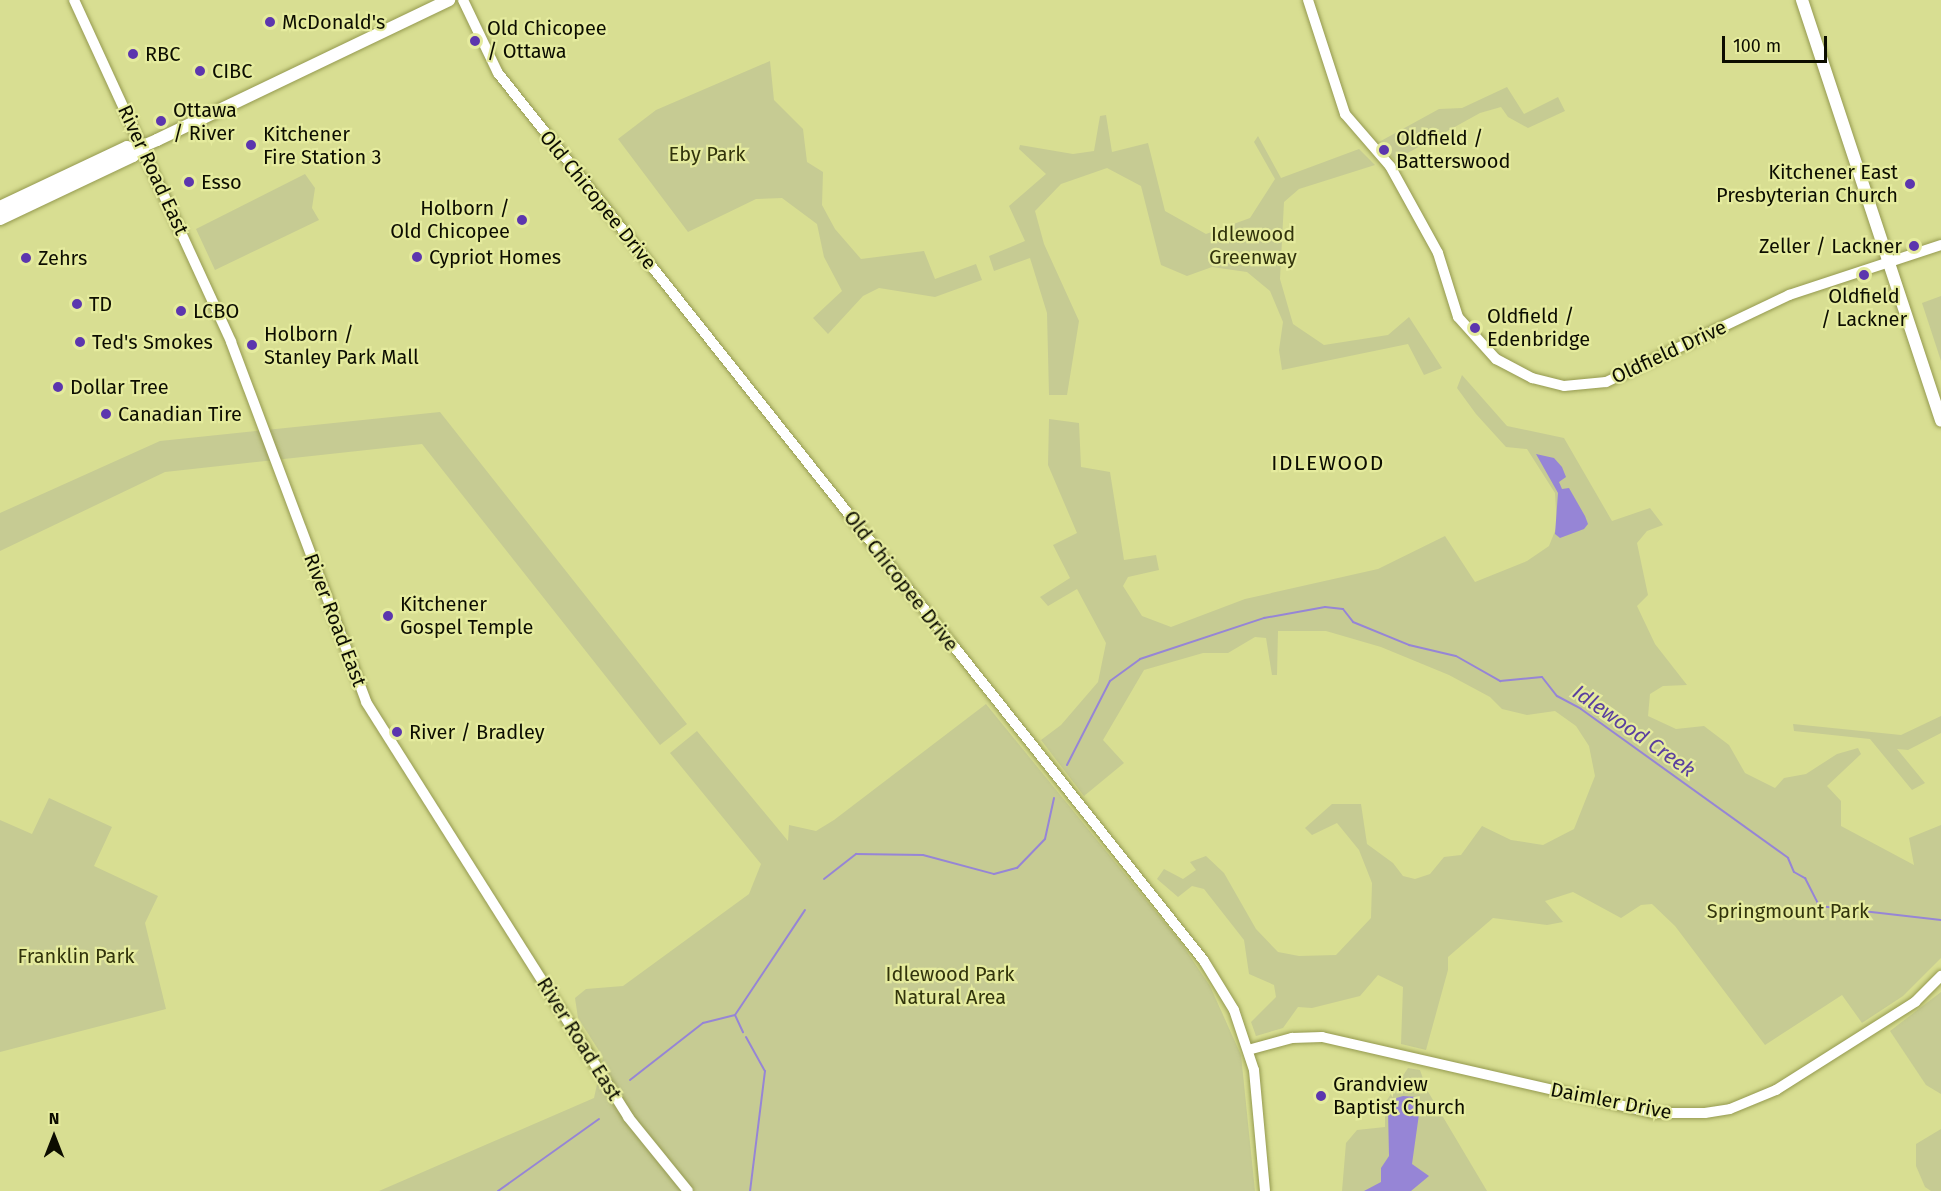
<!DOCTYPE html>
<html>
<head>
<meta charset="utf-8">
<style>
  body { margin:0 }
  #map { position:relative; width:1941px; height:1191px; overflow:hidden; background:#d8de92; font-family:"Fira Sans",sans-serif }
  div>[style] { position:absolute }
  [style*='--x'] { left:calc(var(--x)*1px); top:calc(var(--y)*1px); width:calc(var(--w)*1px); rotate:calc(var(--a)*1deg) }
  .green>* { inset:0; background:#c6cb93 }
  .water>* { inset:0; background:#9685d6 }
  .stream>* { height:2px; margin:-1px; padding:0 1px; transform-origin:1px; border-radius:1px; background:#9685d6 }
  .roads { filter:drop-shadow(0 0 2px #94994f) drop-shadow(0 0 2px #94994f) }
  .tertiary>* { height:10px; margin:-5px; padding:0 5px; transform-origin:5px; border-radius:5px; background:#fff }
  .secondary>* { height:12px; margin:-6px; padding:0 6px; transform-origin:6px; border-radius:6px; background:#fff }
  .dots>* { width:16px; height:16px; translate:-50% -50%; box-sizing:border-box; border:3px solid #e5eb9e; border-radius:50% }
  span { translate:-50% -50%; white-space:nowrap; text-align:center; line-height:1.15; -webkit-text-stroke:4.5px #e5eb9e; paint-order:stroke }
  .poi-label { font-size:20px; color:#0c0d00 }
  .left { translate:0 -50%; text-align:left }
  .right { translate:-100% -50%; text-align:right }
  .park-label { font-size:20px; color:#32340c }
  .street-label { font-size:20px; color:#0c0d00 }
  .neighbourhood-label { font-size:21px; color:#0c0d00; letter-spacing:1.5px }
  .water-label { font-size:21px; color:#5a3f9f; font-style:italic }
  .north { position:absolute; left:24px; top:1107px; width:60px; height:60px; -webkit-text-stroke:4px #e5eb9e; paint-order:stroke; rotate:0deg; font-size:16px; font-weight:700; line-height:24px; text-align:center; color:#0c0d00 }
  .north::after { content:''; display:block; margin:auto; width:21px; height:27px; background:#0c0d00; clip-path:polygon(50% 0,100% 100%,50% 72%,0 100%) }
  .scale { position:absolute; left:1722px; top:36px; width:105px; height:27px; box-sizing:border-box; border:3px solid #0c0d00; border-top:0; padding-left:8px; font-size:18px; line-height:21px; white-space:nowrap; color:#0c0d00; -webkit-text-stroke:4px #e5eb9e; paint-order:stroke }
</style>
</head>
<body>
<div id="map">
  <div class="green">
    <i style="clip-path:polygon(770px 61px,774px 100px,803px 129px,807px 162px,823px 172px,822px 205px,835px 229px,861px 259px,924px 251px,935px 279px,976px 264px,982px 280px,935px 297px,879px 288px,863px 296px,828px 334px,813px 318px,842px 291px,824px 257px,817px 224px,782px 198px,756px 199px,688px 232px,618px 139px,656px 110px)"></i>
    <i style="clip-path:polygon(1507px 87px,1524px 114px,1558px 97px,1565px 111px,1528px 128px,1508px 117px,1501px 107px,1480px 113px,1395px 160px,1379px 142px,1439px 109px,1462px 108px)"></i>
    <i style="clip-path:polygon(1106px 115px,1112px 152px,1148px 143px,1165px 211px,1206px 234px,1250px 218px,1275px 179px,1254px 142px,1258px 136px,1281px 178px,1359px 149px,1375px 165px,1299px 189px,1284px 202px,1280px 279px,1293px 324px,1324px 345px,1388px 335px,1409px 317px,1442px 368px,1424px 375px,1408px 344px,1282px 370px,1279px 350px,1283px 322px,1270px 291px,1247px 272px,1212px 267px,1187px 276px,1161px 265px,1141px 186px,1107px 168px,1061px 184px,1035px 211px,1044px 244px,1079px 321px,1067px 395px,1049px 395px,1047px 313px,1030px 258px,994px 271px,989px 256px,1025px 241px,1009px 206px,1046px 174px,1019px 149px,1020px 145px,1073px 154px,1094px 151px,1100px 116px)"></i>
    <i style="clip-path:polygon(305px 174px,315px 188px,312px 208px,319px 220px,215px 270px,196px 229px)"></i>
    <i style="clip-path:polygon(1941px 296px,1941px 361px,1922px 303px)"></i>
    <i style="clip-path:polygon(1462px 375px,1507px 426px,1564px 438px,1612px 521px,1650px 508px,1663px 525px,1647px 531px,1637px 543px,1648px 595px,1637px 606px,1655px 644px,1687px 685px,1663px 686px,1650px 694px,1648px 716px,1676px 729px,1704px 726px,1729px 745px,1745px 773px,1775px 788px,1784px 778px,1806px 774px,1837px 754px,1858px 748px,1861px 754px,1827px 786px,1841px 801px,1841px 826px,1914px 865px,1909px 838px,1941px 825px,1941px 958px,1903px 996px,1862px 1023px,1842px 995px,1765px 1045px,1675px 926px,1652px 904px,1641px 905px,1621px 918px,1573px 892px,1545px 901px,1563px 922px,1547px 925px,1493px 918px,1448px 957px,1448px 970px,1426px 1050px,1401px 1044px,1403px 987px,1378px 975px,1360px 996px,1312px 1008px,1298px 1007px,1283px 1028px,1256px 1036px,1251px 1022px,1276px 997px,1274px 985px,1249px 974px,1244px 940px,1204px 889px,1192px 886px,1178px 897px,1157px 879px,1164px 869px,1183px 879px,1196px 870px,1190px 862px,1206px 856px,1224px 873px,1256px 929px,1278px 952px,1299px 956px,1336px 955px,1371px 918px,1372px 883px,1359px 850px,1337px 823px,1312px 835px,1305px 828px,1332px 804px,1361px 804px,1367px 844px,1393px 863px,1403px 876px,1415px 879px,1430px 874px,1444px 857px,1461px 855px,1482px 826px,1511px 840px,1543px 845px,1574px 829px,1595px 776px,1589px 746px,1576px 726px,1555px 711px,1527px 715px,1502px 709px,1490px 697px,1449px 675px,1381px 647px,1326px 631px,1278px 631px,1277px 675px,1272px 675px,1266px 638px,1255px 637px,1228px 653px,1203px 653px,1144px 670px,1103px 740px,1124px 763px,1084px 796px,1041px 740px,1061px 725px,1098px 682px,1106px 643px,1077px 589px,1048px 606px,1040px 597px,1070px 578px,1053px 545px,1077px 533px,1048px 465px,1049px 419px,1079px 423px,1081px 467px,1110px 472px,1124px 560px,1156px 555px,1159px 570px,1128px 577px,1123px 586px,1142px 616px,1171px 627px,1245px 599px,1378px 569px,1445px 536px,1475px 582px,1527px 561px,1549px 546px,1557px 526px,1555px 493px,1527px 449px,1506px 447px,1476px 414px,1457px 388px)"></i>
    <i style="clip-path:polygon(440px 412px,687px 724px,660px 745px,422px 444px,165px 472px,0 551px,0 513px,160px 441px)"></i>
    <i style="clip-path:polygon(986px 704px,1181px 943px,1210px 986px,1241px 1055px,1255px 1191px,379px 1191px,594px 1098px,603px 1057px,578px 1018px,575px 998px,586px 989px,623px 986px,749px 894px,761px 864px,670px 753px,697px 731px,788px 841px,789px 825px,816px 831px,834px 820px)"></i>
    <i style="clip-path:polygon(1941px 716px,1941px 733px,1908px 750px,1897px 749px,1925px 783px,1912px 790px,1870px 739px,1794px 731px,1793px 724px,1901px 735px)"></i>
    <i style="clip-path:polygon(49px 798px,112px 827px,94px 866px,158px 896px,145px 923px,166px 1009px,0 1052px,0 820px,32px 834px)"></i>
    <i style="clip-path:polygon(1941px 992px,1941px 1094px,1926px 1085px,1890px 1031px)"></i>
    <i style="clip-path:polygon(1408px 1068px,1420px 1070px,1427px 1090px,1487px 1191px,1342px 1191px,1346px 1143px,1357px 1130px,1385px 1127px,1385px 1103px)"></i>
    <i style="clip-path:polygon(1941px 1129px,1941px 1191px,1931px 1191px,1925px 1187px,1916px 1166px,1916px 1144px)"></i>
  </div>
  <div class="water">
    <i style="clip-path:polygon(1536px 454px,1554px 458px,1562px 467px,1566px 477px,1559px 482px,1562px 489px,1569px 488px,1585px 516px,1588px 524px,1584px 529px,1560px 538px,1555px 534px,1558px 493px)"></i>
    <i style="clip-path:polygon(1403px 1096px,1417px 1097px,1420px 1107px,1412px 1164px,1429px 1176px,1411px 1191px,1364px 1191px,1381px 1182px,1381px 1168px,1389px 1156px,1388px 1110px,1393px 1099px)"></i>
  </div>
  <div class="stream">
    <i style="--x:1067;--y:765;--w:94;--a:-62.9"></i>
    <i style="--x:1110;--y:681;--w:37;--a:-36"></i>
    <i style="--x:1140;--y:659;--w:131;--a:-18.3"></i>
    <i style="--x:1264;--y:618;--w:62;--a:-10.2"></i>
    <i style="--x:1325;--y:607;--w:18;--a:6"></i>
    <i style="--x:1343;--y:609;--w:16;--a:52"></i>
    <i style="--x:1353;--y:622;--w:61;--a:22.3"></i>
    <i style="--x:1409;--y:645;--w:48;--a:13.2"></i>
    <i style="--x:1456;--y:656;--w:51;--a:29.6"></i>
    <i style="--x:1500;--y:681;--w:42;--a:-5.4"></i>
    <i style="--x:1542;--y:677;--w:24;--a:52"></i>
    <i style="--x:1557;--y:696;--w:27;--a:28"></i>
    <i style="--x:1581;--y:709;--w:255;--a:35.7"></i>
    <i style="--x:1788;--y:858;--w:15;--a:67"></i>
    <i style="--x:1794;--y:872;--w:13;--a:29"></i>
    <i style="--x:1805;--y:878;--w:31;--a:63"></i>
    <i style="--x:1819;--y:906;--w:123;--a:6.5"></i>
    <i style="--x:824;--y:879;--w:41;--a:-38"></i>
    <i style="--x:856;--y:854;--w:67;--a:0.9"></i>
    <i style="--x:923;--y:855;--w:73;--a:15"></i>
    <i style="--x:994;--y:874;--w:24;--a:-15"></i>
    <i style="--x:1017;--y:868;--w:40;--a:-46"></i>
    <i style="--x:1045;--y:839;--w:42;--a:-77.6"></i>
    <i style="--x:735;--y:1015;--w:126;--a:-56.3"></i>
    <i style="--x:735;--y:1015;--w:19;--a:65"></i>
    <i style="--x:746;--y:1037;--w:39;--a:61"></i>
    <i style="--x:765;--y:1071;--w:121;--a:97.1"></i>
    <i style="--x:630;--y:1080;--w:93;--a:-38"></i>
    <i style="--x:703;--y:1023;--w:33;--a:-14"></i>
    <i style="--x:498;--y:1191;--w:124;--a:-35.5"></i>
  </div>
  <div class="roads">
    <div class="tertiary">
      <i style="--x:74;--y:0;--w:376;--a:65.3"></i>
      <i style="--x:231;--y:342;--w:384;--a:69.4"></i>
      <i style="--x:366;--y:702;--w:491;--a:57.7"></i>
      <i style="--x:628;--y:1117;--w:95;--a:51"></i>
      <i style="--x:463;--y:0;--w:81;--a:64.4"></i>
      <i style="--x:498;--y:73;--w:1134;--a:51.51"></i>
      <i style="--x:1204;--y:961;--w:57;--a:58.5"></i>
      <i style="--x:1234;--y:1010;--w:63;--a:71.6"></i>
      <i style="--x:1254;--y:1070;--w:121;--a:84.8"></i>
      <i style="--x:1308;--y:0;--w:120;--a:72"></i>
      <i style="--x:1345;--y:114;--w:69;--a:49.1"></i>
      <i style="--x:1390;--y:166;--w:99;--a:61.1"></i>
      <i style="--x:1438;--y:253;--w:67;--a:72.6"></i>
      <i style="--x:1458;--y:317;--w:57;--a:47.9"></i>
      <i style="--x:1496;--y:359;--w:41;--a:27.8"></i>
      <i style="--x:1532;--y:378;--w:33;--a:14"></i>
      <i style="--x:1564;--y:386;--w:42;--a:-5.4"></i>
      <i style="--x:1606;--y:382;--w:203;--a:-25.4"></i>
      <i style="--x:1789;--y:295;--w:160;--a:-18.2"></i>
      <i style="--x:1248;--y:1050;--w:46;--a:-15.3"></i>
      <i style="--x:1292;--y:1038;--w:30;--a:-2"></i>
      <i style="--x:1322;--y:1037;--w:340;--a:12.9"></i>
      <i style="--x:1653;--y:1113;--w:52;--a:0"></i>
      <i style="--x:1705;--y:1113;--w:25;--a:-9"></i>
      <i style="--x:1730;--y:1109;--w:50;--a:-22.4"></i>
      <i style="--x:1776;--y:1090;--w:165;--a:-32.3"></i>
      <i style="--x:1915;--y:1002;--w:37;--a:-45"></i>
    </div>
    <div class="secondary">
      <i style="--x:1802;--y:0;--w:443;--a:71.7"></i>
      <i style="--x:0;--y:207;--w:140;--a:-25.3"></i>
      <i style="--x:127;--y:147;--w:9;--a:13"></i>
      <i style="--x:136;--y:149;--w:23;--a:-23"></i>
      <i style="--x:157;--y:140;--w:324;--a:-25.6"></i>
      <i style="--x:0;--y:219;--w:147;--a:-25.3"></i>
      <i style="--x:133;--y:156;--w:8;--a:-67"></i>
    </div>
  </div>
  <div class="dots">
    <i style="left:270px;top:22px;background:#5c36ae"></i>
    <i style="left:475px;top:41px;background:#5c36ae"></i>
    <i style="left:133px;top:54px;background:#5c36ae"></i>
    <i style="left:200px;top:71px;background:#5c36ae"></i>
    <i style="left:161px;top:121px;background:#5c36ae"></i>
    <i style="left:251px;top:145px;background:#5c36ae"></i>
    <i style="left:1384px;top:150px;background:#5c36ae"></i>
    <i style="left:189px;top:182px;background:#5c36ae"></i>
    <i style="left:1910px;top:184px;background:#5c36ae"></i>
    <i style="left:522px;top:220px;background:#5c36ae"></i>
    <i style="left:1914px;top:246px;background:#5c36ae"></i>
    <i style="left:417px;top:257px;background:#5c36ae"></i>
    <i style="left:26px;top:258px;background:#5c36ae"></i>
    <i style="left:1864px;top:275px;background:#5c36ae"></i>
    <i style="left:77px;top:304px;background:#5c36ae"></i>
    <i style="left:181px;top:311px;background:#5c36ae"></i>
    <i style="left:1475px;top:328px;background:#5c36ae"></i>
    <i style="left:80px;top:342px;background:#5c36ae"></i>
    <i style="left:252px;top:345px;background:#5c36ae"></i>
    <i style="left:58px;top:387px;background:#5c36ae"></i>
    <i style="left:106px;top:414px;background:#5c36ae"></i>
    <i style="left:388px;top:616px;background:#5c36ae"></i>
    <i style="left:397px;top:732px;background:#5c36ae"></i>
    <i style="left:1321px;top:1096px;background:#5c36ae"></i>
  </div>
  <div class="poi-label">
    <span class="left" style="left:282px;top:22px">McDonald's</span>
    <span class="left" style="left:487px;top:40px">Old Chicopee<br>/ Ottawa</span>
    <span class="left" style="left:145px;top:54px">RBC</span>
    <span class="left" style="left:212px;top:71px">CIBC</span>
    <span class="left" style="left:173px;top:122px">Ottawa<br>/ River</span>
    <span class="left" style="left:263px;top:146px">Kitchener<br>Fire Station 3</span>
    <span class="left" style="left:1396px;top:150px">Oldfield /<br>Batterswood</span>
    <span class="right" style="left:1898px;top:184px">Kitchener East<br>Presbyterian Church</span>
    <span class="left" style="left:201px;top:182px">Esso</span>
    <span class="right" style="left:510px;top:220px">Holborn /<br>Old Chicopee</span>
    <span class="right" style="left:1902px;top:246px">Zeller / Lackner</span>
    <span class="left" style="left:429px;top:257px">Cypriot Homes</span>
    <span class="left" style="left:38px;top:258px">Zehrs</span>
    <span style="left:1864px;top:308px">Oldfield<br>/ Lackner</span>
    <span class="left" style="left:89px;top:304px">TD</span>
    <span class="left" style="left:193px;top:311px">LCBO</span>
    <span class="left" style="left:1487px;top:328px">Oldfield /<br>Edenbridge</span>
    <span class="left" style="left:264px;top:346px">Holborn /<br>Stanley Park Mall</span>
    <span class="left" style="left:92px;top:342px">Ted's Smokes</span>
    <span class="left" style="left:70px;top:387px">Dollar Tree</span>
    <span class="left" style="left:118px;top:414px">Canadian Tire</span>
    <span class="left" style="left:400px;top:616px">Kitchener<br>Gospel Temple</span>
    <span class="left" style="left:409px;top:732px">River / Bradley</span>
    <span class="left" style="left:1333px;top:1096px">Grandview<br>Baptist Church</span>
  </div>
  <div class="park-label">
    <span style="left:707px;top:154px">Eby Park</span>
    <span style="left:1253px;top:246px">Idlewood<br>Greenway</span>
    <span style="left:1788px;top:911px">Springmount Park</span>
    <span style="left:76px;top:956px">Franklin Park</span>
    <span style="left:950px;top:986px">Idlewood Park<br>Natural Area</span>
  </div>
  <div class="street-label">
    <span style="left:153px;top:170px;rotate:65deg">River Road East</span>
    <span style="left:598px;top:200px;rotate:51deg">Old Chicopee Drive</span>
    <span style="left:1669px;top:352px;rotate:-25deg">Oldfield Drive</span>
    <span style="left:901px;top:581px;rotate:52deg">Old Chicopee Drive</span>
    <span style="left:335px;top:620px;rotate:69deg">River Road East</span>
    <span style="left:579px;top:1039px;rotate:58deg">River Road East</span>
    <span style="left:1611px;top:1101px;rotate:11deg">Daimler Drive</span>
  </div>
  <div class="neighbourhood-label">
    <span style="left:1328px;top:463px">IDLEWOOD</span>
  </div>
  <div class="water-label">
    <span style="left:1634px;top:731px;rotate:35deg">Idlewood Creek</span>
  </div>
  <div class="north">N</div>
  <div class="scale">100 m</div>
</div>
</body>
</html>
